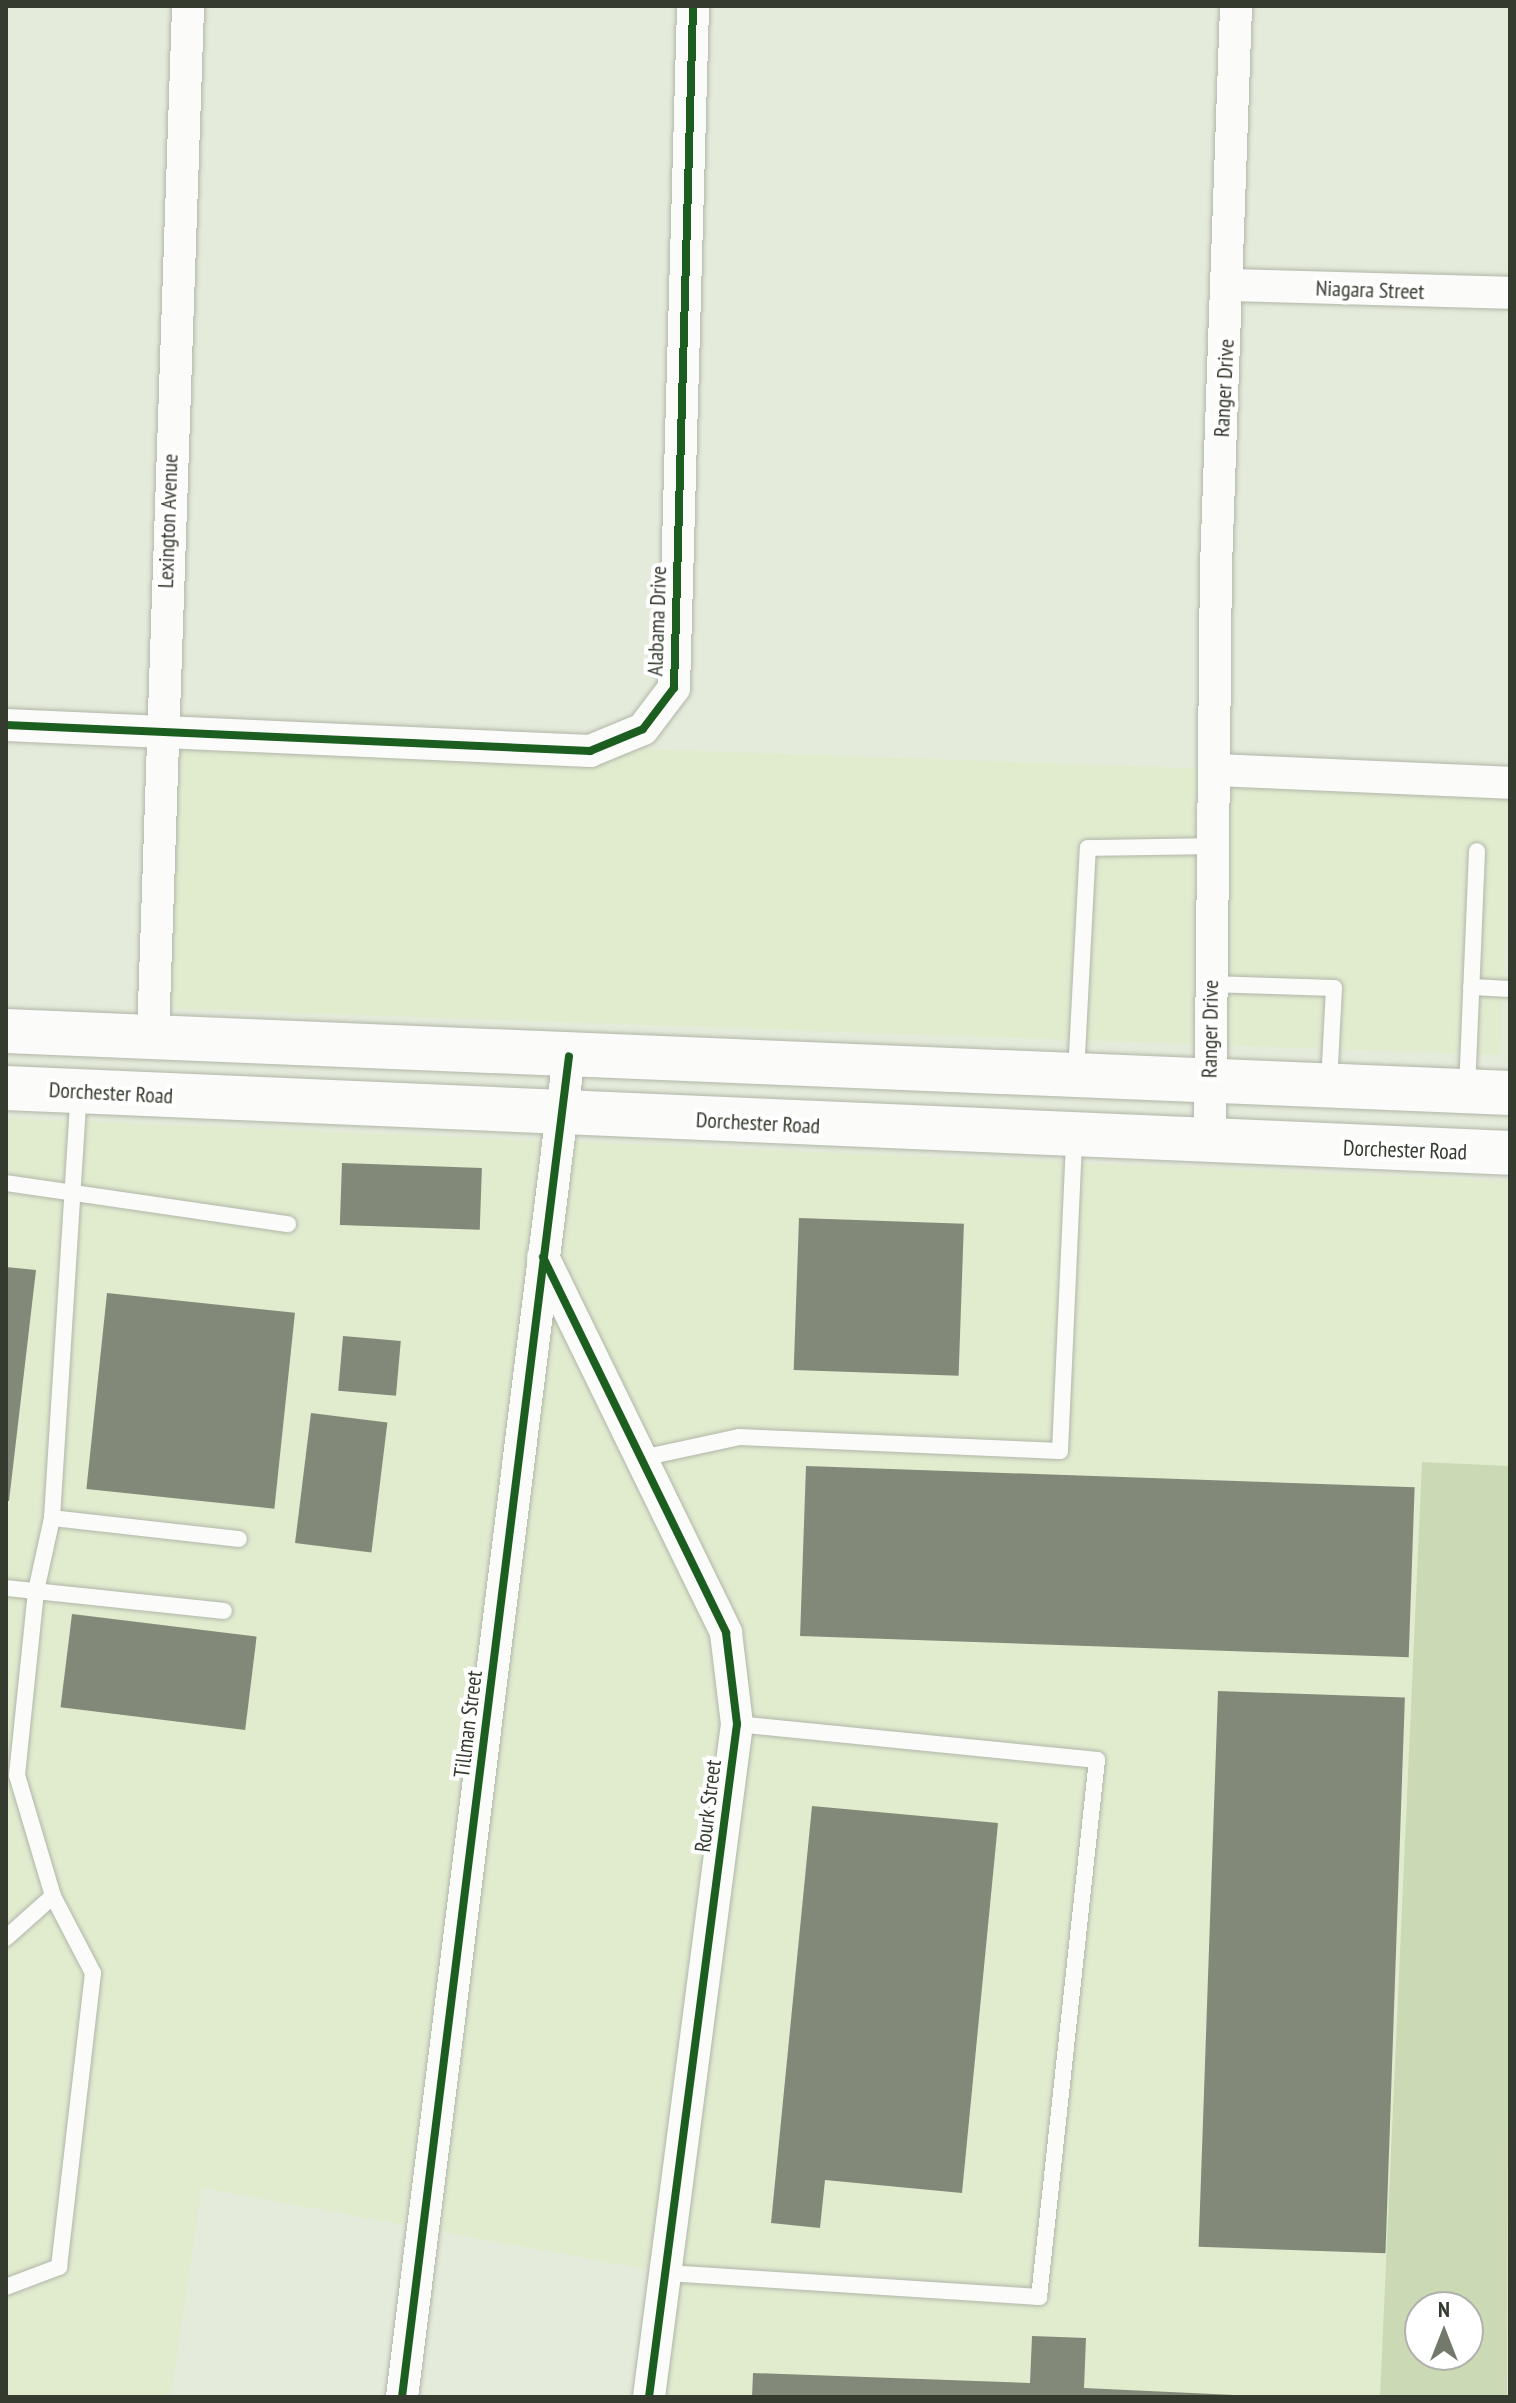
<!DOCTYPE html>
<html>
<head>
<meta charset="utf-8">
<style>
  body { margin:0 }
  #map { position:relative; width:1516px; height:2403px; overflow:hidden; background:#e5ebdb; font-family:"PT Sans Narrow",sans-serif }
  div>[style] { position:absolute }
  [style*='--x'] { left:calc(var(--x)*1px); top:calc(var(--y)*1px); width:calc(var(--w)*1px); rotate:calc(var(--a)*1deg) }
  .built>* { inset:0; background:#e1eccf; transform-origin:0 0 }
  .green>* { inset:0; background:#cbd9b4 }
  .building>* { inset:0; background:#838978; transform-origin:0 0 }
  .roads { filter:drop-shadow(0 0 2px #b1b6a9) drop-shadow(0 0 2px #b1b6a9) }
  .lane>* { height:16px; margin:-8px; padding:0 8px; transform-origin:8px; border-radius:8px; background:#fbfcfa }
  .street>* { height:32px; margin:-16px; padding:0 16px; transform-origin:16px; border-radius:16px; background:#fbfcfa }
  .secondary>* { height:44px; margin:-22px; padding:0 22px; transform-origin:22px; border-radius:22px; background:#fbfcfa }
  .cycleway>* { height:8px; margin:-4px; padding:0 4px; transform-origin:4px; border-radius:4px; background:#1b5e20 }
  span { translate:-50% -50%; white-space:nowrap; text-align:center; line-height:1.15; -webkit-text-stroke:8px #fff; paint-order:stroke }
  .street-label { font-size:22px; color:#363b2f }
  .frame { position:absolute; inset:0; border:8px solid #363b2f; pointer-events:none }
  .north { position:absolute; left:1404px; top:2291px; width:80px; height:80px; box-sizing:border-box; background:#fff; border:2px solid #afb1ac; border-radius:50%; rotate:0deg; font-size:22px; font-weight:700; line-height:32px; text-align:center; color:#363b2f }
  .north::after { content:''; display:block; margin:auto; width:28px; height:36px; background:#73796b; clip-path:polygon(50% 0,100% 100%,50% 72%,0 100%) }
</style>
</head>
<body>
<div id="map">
  <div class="built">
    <i style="left:159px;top:732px;width:1352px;height:276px;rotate:2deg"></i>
    <i style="clip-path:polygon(6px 1118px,1510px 1181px,1510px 1466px,1422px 1462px,1380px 2397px,649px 2397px,666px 2273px,202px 2188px,171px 2397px,6px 2397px)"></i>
  </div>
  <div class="green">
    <i style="clip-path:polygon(evenodd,1422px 1462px,1510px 1466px,1507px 2397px,1380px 2397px,1422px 1462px,1420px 2307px,1468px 2307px,1468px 2355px,1420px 2355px,1420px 2307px)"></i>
  </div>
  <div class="building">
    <i style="left:342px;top:1163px;width:140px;height:62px;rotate:2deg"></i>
    <i style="left:799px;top:1218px;width:165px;height:152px;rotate:2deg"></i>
    <i style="clip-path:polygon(6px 1267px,36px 1270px,9px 1501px,6px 1501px)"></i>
    <i style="left:107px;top:1293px;width:189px;height:197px;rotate:6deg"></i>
    <i style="left:343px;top:1336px;width:58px;height:55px;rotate:5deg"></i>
    <i style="left:311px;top:1413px;width:77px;height:131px;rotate:7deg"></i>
    <i style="left:806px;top:1466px;width:609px;height:170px;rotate:2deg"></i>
    <i style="left:72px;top:1614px;width:186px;height:94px;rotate:7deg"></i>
    <i style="left:1218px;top:1691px;width:187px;height:556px;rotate:2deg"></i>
    <i style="clip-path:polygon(812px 1806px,998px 1823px,962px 2193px,825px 2180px,820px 2228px,771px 2223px)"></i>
    <i style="clip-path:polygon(1032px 2336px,1086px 2338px,1084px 2388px,1275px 2397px,752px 2397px,753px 2373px,1030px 2383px)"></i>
  </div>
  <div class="roads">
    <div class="lane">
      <i style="--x:1210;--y:984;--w:124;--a:1.8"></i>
      <i style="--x:1334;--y:988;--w:95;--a:93"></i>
      <i style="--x:1471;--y:987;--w:39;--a:3"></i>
      <i style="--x:1076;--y:1074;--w:226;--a:-87"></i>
      <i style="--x:1088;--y:848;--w:125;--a:-0.9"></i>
      <i style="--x:1467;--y:1090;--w:239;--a:-87.6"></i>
      <i style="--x:6;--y:1183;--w:285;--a:8.3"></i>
      <i style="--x:642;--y:1458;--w:99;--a:-12.2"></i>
      <i style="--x:739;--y:1437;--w:321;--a:2.5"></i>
      <i style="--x:1060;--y:1451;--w:313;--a:-87.4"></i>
      <i style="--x:52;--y:1518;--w:188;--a:6.4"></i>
      <i style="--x:6;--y:1588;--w:219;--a:6"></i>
      <i style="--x:6;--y:1938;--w:63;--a:-41.8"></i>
      <i style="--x:667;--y:2273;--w:373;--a:3.7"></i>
      <i style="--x:1039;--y:2297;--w:540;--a:-83.84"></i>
      <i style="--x:1097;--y:1760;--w:362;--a:-174.3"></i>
      <i style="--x:6;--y:2287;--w:57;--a:-20.7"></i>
      <i style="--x:59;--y:2267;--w:296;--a:-83.4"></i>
      <i style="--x:93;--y:1973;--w:87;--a:-117.5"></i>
      <i style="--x:53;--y:1896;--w:126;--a:-106.6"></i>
      <i style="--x:17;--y:1775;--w:185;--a:-84.1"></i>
      <i style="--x:36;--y:1591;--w:75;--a:-77.6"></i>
      <i style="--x:52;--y:1518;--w:426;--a:-86.4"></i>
    </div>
    <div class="street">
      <i style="--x:1229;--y:285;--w:281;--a:1.6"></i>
      <i style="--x:6;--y:725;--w:585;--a:2.55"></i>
      <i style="--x:590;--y:751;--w:57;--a:-22.5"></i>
      <i style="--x:643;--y:729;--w:51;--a:-52.9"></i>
      <i style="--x:674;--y:688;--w:682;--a:-88.4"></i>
      <i style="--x:1215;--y:770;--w:295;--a:2.5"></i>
      <i style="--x:153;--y:1036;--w:1031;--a:-88.05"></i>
      <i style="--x:1210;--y:1144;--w:578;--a:-89.41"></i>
      <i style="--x:1216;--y:566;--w:560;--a:-87.95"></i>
      <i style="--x:543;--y:1257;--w:418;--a:64"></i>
      <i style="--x:726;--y:1633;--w:92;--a:83.1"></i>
      <i style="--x:737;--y:1724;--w:679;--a:97.45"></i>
      <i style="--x:402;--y:2397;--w:1351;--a:-82.9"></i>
    </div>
    <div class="secondary">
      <i style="--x:6;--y:1031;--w:1505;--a:2.36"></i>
      <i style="--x:6;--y:1088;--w:1505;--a:2.47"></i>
    </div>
  </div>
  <div class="cycleway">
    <i style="--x:6;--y:725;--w:585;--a:2.55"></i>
    <i style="--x:590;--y:751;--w:57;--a:-22.5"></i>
    <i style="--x:643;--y:729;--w:51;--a:-52.9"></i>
    <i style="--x:674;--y:688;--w:682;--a:-88.4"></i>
    <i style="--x:543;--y:1257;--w:418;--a:64"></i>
    <i style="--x:726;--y:1633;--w:92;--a:83.1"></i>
    <i style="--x:737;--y:1724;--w:679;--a:97.45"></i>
    <i style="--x:402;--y:2397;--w:1351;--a:-82.9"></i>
  </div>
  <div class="street-label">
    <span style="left:1370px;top:290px;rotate:2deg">Niagara Street</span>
    <span style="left:1224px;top:388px;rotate:-87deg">Ranger Drive</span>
    <span style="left:168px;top:521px;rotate:-88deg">Lexington Avenue</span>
    <span style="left:657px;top:621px;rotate:-88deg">Alabama Drive</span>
    <span style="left:1210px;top:1029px;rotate:-89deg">Ranger Drive</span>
    <span style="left:111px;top:1093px;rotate:3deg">Dorchester Road</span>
    <span style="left:758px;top:1123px;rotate:3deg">Dorchester Road</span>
    <span style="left:1405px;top:1150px;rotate:2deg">Dorchester Road</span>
    <span style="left:468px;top:1724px;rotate:-83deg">Tillman Street</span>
    <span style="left:708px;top:1806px;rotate:-83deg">Rourk Street</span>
  </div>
  <div class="frame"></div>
  <div class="north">N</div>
</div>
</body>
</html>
